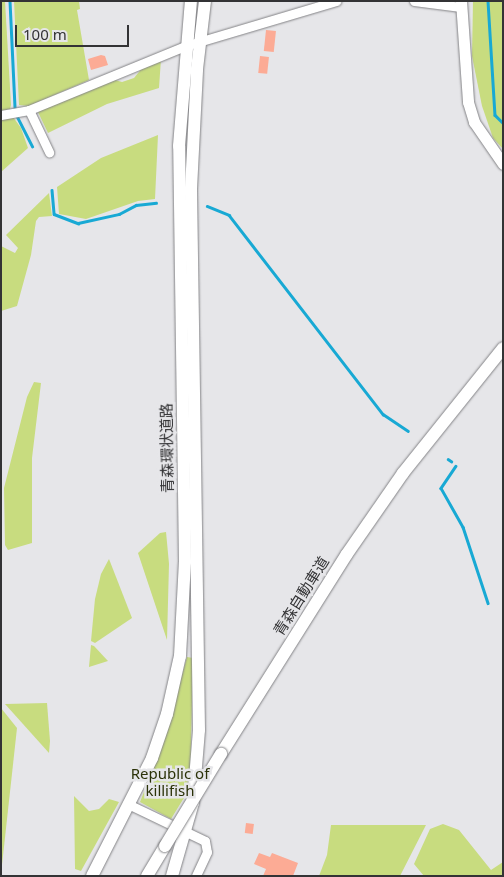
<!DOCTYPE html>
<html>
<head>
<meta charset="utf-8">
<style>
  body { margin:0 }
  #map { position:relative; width:504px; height:877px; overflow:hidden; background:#e6e6e9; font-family:"Noto Sans","Noto Sans JP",sans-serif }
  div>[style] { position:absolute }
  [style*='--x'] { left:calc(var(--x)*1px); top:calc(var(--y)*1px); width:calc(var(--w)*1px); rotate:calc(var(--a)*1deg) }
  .green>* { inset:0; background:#c8dc7f }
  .stream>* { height:2.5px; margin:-1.25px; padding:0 1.25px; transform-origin:1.25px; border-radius:1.25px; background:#18a9d4 }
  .building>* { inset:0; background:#fcab95; transform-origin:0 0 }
  .roads { filter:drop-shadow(0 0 1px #838386) drop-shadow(0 0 1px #838386) }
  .minor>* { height:9px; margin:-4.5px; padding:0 4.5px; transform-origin:4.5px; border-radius:4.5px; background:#fff }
  .major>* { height:11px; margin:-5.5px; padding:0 5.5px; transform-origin:5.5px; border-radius:5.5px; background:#fff }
  .highway>* { height:12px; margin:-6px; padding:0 6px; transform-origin:6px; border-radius:6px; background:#fff }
  .bridges { filter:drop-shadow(0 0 1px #838386) drop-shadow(0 0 1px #838386) }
  .highway-bridge>* { height:12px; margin:-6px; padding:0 6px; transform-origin:6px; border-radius:6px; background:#fff }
  span { translate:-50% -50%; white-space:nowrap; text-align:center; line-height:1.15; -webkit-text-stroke:5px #e6e6e9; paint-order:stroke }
  .street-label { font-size:15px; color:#333335 }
  .park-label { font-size:15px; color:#2b3208 }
  .frame { position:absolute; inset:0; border:2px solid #333335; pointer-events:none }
  .scale { position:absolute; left:15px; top:25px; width:114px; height:22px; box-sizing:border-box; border:2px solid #333335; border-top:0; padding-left:6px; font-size:15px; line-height:18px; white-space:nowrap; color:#333335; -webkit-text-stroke:4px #e6e6e9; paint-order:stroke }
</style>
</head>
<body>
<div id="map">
  <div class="green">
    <i style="clip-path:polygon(1px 1px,5px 1px,11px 105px,10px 109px,1px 111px)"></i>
    <i style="clip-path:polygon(14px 1px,79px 1px,80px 9px,77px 10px,89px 80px,29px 106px,19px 105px)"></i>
    <i style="clip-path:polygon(473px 1px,503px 1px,503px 149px,493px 138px,482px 106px,472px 56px)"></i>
    <i style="clip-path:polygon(161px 59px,159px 88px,107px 104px,48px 133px,38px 112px,40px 108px,108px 78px,122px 82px,134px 78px,143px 67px)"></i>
    <i style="clip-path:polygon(13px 117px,21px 128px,28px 148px,1px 172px,1px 118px)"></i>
    <i style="clip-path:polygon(158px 135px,155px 199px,138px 201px,86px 219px,59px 214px,57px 187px,101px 158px)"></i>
    <i style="clip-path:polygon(49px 193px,52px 216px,39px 217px,36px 221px,31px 255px,17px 306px,1px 311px,1px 246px,15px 253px,18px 248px,6px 235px)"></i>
    <i style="clip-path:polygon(34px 382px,41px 383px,32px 458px,32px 543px,8px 550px,5px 545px,4px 488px,27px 397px)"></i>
    <i style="clip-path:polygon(166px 532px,169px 564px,167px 640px,138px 553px,160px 533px)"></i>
    <i style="clip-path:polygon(109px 559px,132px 618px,95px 643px,91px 641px,95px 599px,101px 574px)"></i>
    <i style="clip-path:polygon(91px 645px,94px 646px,108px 661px,89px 667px)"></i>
    <i style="clip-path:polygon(187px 657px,193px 658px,190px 788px,171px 819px,140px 802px,161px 749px)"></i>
    <i style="clip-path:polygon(47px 703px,50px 741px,49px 753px,5px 704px)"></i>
    <i style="clip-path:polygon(1px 708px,17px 728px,1px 874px)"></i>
    <i style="clip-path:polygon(74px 796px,89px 811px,99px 809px,109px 799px,119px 802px,81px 871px,75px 869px)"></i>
    <i style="clip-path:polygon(443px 824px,459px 830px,491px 870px,503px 862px,503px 876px,424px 876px,414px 864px,430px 829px)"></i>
    <i style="clip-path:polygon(331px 825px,426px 825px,400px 876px,319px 876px,327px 855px)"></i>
  </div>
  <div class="stream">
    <i style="--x:10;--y:1;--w:108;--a:87.3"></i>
    <i style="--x:488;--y:1;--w:114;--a:86.5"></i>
    <i style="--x:495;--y:115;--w:11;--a:45"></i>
    <i style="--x:17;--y:116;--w:34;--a:63"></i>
    <i style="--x:52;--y:190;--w:24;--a:85"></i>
    <i style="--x:54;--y:214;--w:26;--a:21"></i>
    <i style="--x:78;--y:223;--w:42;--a:-12.4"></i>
    <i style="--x:119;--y:214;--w:19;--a:-28"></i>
    <i style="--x:136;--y:205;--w:20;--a:-6"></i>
    <i style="--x:207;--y:206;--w:24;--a:22"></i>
    <i style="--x:229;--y:215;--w:252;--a:52.3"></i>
    <i style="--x:383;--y:414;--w:30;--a:34"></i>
    <i style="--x:448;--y:459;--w:4;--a:34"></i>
    <i style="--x:456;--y:466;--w:27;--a:124"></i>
    <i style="--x:441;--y:488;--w:45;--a:60.6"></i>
    <i style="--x:463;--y:527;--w:80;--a:71.8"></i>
  </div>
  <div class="building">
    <i style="left:266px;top:30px;width:10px;height:21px;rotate:6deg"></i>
    <i style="clip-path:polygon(101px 55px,105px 56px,108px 65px,91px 70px,88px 59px)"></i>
    <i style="left:260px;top:56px;width:9px;height:17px;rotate:6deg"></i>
    <i style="left:246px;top:823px;width:8px;height:10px;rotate:7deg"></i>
    <i style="clip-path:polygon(259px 853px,270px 857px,272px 853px,298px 863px,293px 876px,263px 876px,266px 869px,254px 864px)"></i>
  </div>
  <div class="roads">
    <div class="minor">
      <i style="--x:414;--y:1;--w:47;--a:7.3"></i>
      <i style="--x:29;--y:110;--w:47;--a:64.5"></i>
      <i style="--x:1;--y:115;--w:28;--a:-10"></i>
      <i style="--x:29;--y:110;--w:169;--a:-22.3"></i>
      <i style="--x:185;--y:46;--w:158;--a:-16.6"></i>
      <i style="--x:130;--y:805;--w:83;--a:25.6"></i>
      <i style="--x:205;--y:841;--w:11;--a:80"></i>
      <i style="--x:207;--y:852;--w:26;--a:115"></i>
    </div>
    <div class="major">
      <i style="--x:461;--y:1;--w:101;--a:86"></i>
      <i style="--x:468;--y:102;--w:21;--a:73"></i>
      <i style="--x:474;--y:122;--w:51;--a:55.4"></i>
    </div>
    <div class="highway">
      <i style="--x:221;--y:754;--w:236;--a:-57.8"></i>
      <i style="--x:347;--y:554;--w:98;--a:-55.3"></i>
      <i style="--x:403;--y:473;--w:160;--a:-51.3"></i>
      <i style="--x:92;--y:876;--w:132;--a:-63"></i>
      <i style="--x:152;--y:758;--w:46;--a:-71.2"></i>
      <i style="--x:167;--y:714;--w:59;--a:-77.4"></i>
      <i style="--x:180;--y:656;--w:94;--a:-87"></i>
      <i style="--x:185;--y:562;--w:416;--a:-90.8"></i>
      <i style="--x:179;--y:146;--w:145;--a:-85.3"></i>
      <i style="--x:147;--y:876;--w:35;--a:-59"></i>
      <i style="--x:172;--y:876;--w:76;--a:-74"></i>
      <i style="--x:193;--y:803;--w:73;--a:-85.3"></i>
      <i style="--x:199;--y:730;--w:541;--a:-90.85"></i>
      <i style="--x:191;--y:189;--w:120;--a:-87.1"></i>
      <i style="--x:197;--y:69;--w:68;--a:-83.3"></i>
    </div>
  </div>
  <div class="bridges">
    <div class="highway-bridge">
      <i style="--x:165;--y:846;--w:108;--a:-58.7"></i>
    </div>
  </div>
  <div class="street-label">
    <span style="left:167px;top:448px;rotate:-91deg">青森環状道路</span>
    <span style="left:301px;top:596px;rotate:-58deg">青森自動車道</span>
  </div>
  <div class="park-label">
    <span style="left:170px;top:782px">Republic of<br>killifish</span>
  </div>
  <div class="frame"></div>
  <div class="scale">100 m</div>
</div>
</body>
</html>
